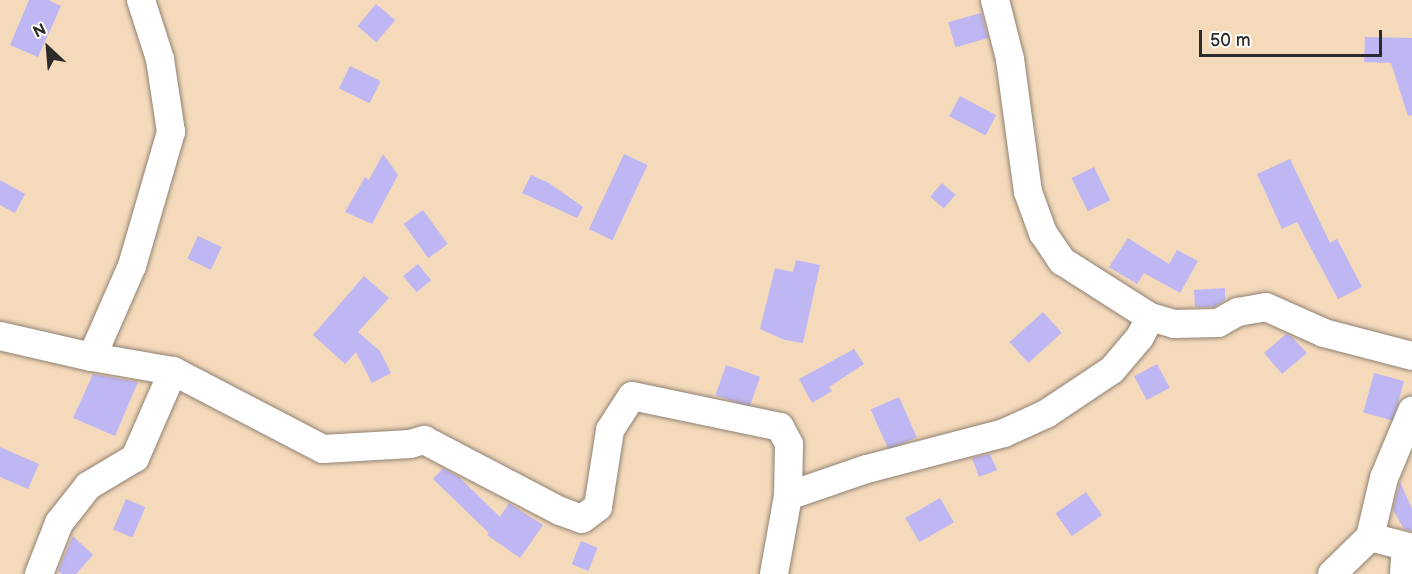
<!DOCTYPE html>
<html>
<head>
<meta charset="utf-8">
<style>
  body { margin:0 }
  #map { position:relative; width:1412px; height:574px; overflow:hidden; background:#f4d9bb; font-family:"Balsamiq Sans",sans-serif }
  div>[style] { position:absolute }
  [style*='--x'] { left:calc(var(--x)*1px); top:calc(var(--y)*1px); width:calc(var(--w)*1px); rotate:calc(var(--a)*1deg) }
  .building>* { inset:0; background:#bfb7f3; transform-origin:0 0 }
  .roads { filter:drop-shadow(0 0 2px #908273) drop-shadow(0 0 2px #908273) }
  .street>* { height:28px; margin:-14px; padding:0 14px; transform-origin:14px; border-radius:14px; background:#fff }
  span { translate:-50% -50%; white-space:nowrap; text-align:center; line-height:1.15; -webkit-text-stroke:6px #fdfcf7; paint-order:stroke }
  .north { position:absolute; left:18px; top:18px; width:60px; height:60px; -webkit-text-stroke:4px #fdfcf7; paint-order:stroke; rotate:334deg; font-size:16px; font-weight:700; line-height:24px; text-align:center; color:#2b2b2b }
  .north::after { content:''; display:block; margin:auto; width:21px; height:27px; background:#2b2b2b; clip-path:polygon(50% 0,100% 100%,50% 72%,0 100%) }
  .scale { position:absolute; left:1199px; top:30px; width:183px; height:27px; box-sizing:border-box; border:3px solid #2b2b2b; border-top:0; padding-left:8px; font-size:18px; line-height:21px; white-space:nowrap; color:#2b2b2b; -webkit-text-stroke:4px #fdfcf7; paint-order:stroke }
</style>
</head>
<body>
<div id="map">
  <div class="building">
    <i style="clip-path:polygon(29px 0,48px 0,61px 6px,38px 57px,10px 45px)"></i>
    <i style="left:376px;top:4px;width:25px;height:29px;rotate:40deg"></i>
    <i style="left:981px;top:13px;width:26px;height:34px;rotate:74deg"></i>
    <i style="clip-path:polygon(1365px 37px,1412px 38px,1412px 115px,1408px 116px,1391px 63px,1364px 62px)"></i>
    <i style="left:350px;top:66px;width:34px;height:25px;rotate:26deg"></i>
    <i style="left:960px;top:96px;width:41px;height:23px;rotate:28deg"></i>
    <i style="clip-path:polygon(383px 154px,398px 175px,372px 224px,345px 212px,365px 177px,369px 180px)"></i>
    <i style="left:624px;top:154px;width:26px;height:83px;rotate:25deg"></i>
    <i style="clip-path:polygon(1290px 159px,1330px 243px,1337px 239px,1362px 287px,1338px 299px,1297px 222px,1282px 229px,1257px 174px)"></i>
    <i style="left:1094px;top:167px;width:37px;height:25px;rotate:64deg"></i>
    <i style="clip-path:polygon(531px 175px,549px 183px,583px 207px,577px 218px,522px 193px)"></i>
    <i style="clip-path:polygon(0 180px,25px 194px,15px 213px,0 205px)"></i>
    <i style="left:942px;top:183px;width:18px;height:18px;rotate:41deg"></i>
    <i style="left:423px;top:210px;width:42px;height:24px;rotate:54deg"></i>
    <i style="left:198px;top:236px;width:26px;height:25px;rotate:25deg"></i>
    <i style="clip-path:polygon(1128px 238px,1169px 264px,1177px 250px,1198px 261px,1180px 293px,1144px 273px,1137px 284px,1109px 267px)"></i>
    <i style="clip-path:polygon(796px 260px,820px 265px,803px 343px,785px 340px,760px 329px,775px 268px,793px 272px)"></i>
    <i style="left:418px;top:264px;width:21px;height:19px;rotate:51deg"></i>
    <i style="clip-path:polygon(364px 276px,389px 298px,358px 332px,380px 351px,391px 373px,372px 383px,356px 352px,345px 364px,313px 335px)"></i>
    <i style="clip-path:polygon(1225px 288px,1225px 300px,1214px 307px,1195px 307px,1194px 290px)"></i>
    <i style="left:1043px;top:312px;width:28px;height:45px;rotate:48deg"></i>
    <i style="clip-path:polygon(1286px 334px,1292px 337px,1307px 353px,1282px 374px,1264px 353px)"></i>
    <i style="clip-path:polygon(854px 349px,864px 364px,829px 387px,832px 391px,812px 403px,799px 379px)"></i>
    <i style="left:1157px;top:364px;width:27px;height:26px;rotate:62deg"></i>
    <i style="left:726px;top:365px;width:36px;height:32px;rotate:19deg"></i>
    <i style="left:1374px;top:373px;width:31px;height:41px;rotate:15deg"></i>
    <i style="clip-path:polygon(93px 374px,138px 382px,115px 436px,73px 418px)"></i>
    <i style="left:899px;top:397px;width:44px;height:31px;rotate:66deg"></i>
    <i style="clip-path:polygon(0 447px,39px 464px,28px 489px,0 477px)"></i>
    <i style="clip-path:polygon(990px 454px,997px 470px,979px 477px,972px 458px)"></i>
    <i style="clip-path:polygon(443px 468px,459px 477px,500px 517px,509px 503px,543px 525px,520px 558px,487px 535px,489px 533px,433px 479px)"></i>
    <i style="clip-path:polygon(1400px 482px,1412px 509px,1412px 531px,1404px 529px,1393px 510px)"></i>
    <i style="left:1086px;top:492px;width:28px;height:37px;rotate:55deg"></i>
    <i style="left:940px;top:498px;width:28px;height:40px;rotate:60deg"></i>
    <i style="left:126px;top:499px;width:21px;height:33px;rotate:23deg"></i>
    <i style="clip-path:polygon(73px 536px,93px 555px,76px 574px,62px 574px,58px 571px)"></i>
    <i style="left:581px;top:541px;width:18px;height:25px;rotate:22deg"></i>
  </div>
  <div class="roads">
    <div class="street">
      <i style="--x:995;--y:0;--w:61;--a:75.7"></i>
      <i style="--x:1010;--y:59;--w:134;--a:82.3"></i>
      <i style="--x:1028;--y:192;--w:44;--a:69.9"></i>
      <i style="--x:1043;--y:233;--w:34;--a:56"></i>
      <i style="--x:1062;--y:261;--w:104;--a:32.5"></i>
      <i style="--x:1150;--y:317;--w:25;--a:16"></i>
      <i style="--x:1174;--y:324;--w:44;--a:-1.3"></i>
      <i style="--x:1218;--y:323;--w:23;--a:-29"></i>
      <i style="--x:1238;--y:312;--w:28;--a:-10"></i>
      <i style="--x:1266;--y:307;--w:64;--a:24.1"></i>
      <i style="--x:1324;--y:333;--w:91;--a:14.6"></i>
      <i style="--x:0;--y:336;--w:94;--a:12.9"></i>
      <i style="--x:92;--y:357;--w:82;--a:9.8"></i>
      <i style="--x:173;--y:371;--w:169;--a:27.5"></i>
      <i style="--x:323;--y:449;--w:87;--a:-3.3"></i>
      <i style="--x:410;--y:444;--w:15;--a:-16"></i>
      <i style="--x:424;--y:440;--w:153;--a:27.6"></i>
      <i style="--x:560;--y:511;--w:23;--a:20"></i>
      <i style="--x:582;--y:519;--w:20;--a:-37"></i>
      <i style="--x:598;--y:507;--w:78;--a:-81.1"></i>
      <i style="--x:610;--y:430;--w:40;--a:-57.1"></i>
      <i style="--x:632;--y:396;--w:151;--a:11.8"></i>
      <i style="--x:780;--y:427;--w:19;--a:62"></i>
      <i style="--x:789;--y:444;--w:52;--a:91.1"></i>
      <i style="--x:788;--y:496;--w:79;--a:100.2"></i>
      <i style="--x:92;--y:357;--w:99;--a:-66.3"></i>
      <i style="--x:132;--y:266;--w:140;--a:-73.8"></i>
      <i style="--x:171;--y:132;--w:74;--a:-98.6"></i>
      <i style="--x:160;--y:59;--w:62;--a:-107.9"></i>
      <i style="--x:788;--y:496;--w:83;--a:-18.9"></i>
      <i style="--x:867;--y:469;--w:142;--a:-14.7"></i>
      <i style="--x:1004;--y:433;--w:46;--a:-24.3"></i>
      <i style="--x:1046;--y:414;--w:79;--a:-33.7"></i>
      <i style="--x:1112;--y:370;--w:43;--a:-49.7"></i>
      <i style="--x:1140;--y:337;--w:22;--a:-63"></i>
      <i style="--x:1370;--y:537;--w:61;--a:-76.7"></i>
      <i style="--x:1384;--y:478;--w:73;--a:-67.3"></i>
      <i style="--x:39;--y:574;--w:55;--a:-68.6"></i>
      <i style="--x:59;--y:523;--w:47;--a:-51.9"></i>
      <i style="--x:88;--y:486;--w:55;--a:-30.8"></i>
      <i style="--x:135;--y:458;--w:95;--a:-66.4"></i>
      <i style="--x:1332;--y:574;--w:53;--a:-44.2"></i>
      <i style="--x:1370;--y:537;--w:43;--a:14.7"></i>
      <i style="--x:1404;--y:574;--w:26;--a:-86"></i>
    </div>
  </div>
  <div class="north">N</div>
  <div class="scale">50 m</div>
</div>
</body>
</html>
